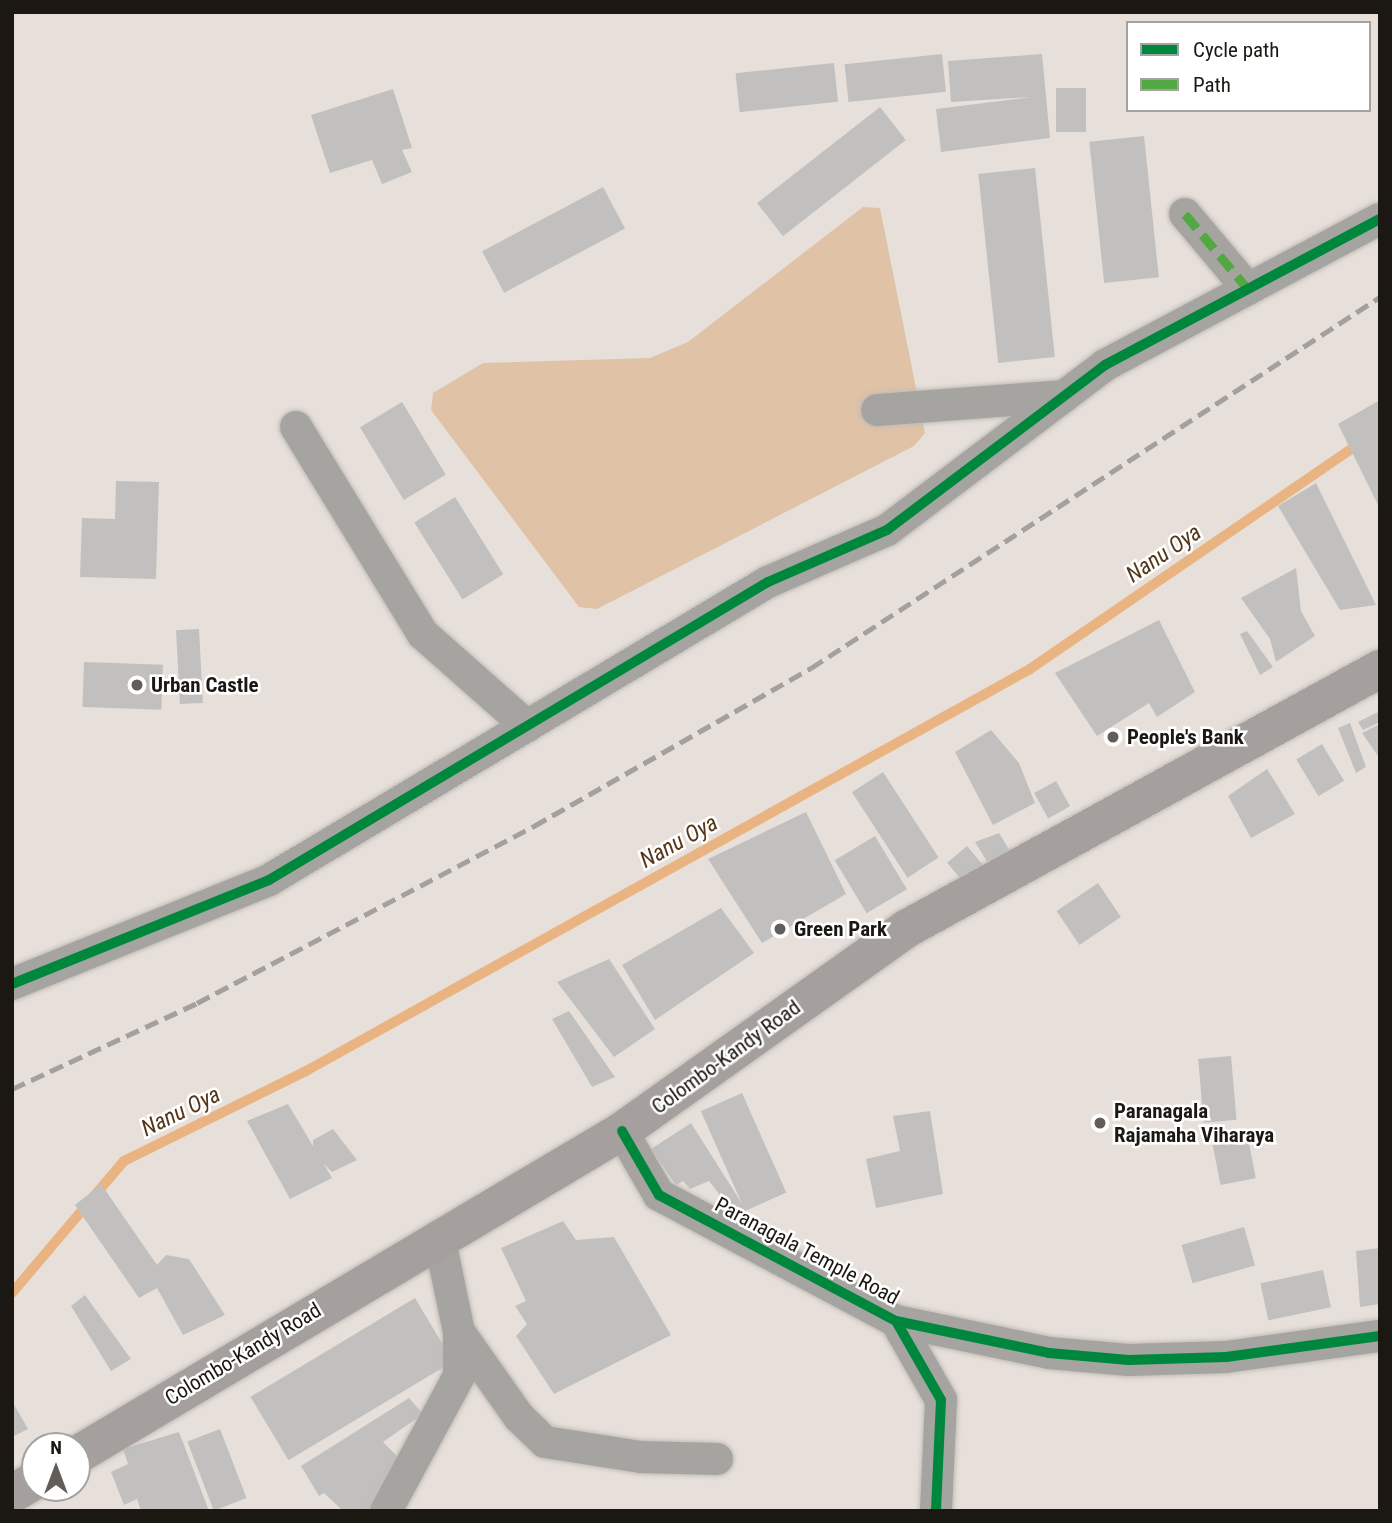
<!DOCTYPE html>
<html>
<head>
<meta charset="utf-8">
<style>
  body { margin:0 }
  #map { position:relative; width:1392px; height:1523px; overflow:hidden; background:#e7e0da; font-family:"Roboto Condensed",sans-serif }
  div>[style] { position:absolute }
  [style*='--x'] { left:calc(var(--x)*1px); top:calc(var(--y)*1px); width:calc(var(--w)*1px); rotate:calc(var(--a)*1deg) }
  .green>* { inset:0; background:#e0c2a6 }
  .stream>* { height:10px; margin:-5px; padding:0 5px; transform-origin:5px; border-radius:5px; background:#e9b481 }
  .building>* { inset:0; background:#c1c0bf; transform-origin:0 0 }
  .roads { filter:drop-shadow(0 0 2px #c1bcb7) drop-shadow(0 0 2px #c1bcb7) }
  .minor>* { height:32px; margin:-16px; padding:0 16px; transform-origin:16px; border-radius:16px; background:#a6a4a1 }
  .highway>* { height:38px; margin:-19px; padding:0 19px; transform-origin:19px; border-radius:19px; background:#a5a09e }
  .rail>* { height:5px; margin-top:-2.5px; transform-origin:0; background:repeating-linear-gradient(90deg,#a4a09e 0 14px,transparent 0 21px) }
  .quiet>* { height:9px; margin-top:-4.5px; transform-origin:0; background:repeating-linear-gradient(90deg,#52a942 0 18px,transparent 0 27px) }
  .cycleway>* { height:10px; margin:-5px; padding:0 5px; transform-origin:5px; border-radius:5px; background:#00873e }
  .dots>* { width:19px; height:19px; translate:-50% -50%; box-sizing:border-box; border:4px solid #fff; border-radius:50% }
  span { translate:-50% -50%; white-space:nowrap; text-align:center; line-height:1.15; -webkit-text-stroke:5px #fff; paint-order:stroke }
  .poi-label { font-size:21px; color:#1b1713; font-weight:700 }
  .left { translate:0 -50%; text-align:left }
  .street-label { font-size:21px; color:#1b1713 }
  .water-label { font-size:23px; color:#553619; font-style:italic }
  .frame { position:absolute; inset:0; border:14px solid #1b1713; pointer-events:none }
  .legend { position:absolute; left:1126px; top:21px; width:245px; height:91px; box-sizing:border-box; background:#fff; border:2px solid #a4a2a1; margin:0; padding:9px 12px; list-style:none; font-size:21px; color:#1b1713 }
  .legend li { display:flex; align-items:center; gap:14px; height:35px }
  .legend b { width:35px; border:2px solid #a4a2a1 }
  .north { position:absolute; left:21px; top:1432px; width:70px; height:70px; box-sizing:border-box; background:#fff; border:2px solid #a4a2a1; border-radius:50%; rotate:0deg; font-size:19px; font-weight:700; line-height:28px; text-align:center; color:#1b1713 }
  .north::after { content:''; display:block; margin:auto; width:24px; height:32px; background:#625d59; clip-path:polygon(50% 0,100% 100%,50% 72%,0 100%) }
</style>
</head>
<body>
<div id="map">
  <div class="green">
    <i style="clip-path:polygon(863px 207px,880px 208px,925px 433px,914px 446px,597px 609px,579px 607px,431px 410px,433px 393px,483px 363px,650px 358px,688px 342px)"></i>
  </div>
  <div class="stream">
    <i style="--x:12;--y:1293;--w:173;--a:-49.7"></i>
    <i style="--x:124;--y:1161;--w:203;--a:-26.3"></i>
    <i style="--x:306;--y:1071;--w:828;--a:-29.04"></i>
    <i style="--x:1030;--y:669;--w:401;--a:-34.4"></i>
  </div>
  <div class="building">
    <i style="left:942px;top:54px;width:38px;height:98px;rotate:84deg"></i>
    <i style="clip-path:polygon(1042px 54px,1050px 138px,941px 152px,936px 109px,1032px 97px,951px 102px,948px 61px)"></i>
    <i style="left:834px;top:63px;width:39px;height:99px;rotate:84deg"></i>
    <i style="left:1056px;top:88px;width:30px;height:44px"></i>
    <i style="clip-path:polygon(393px 89px,412px 148px,402px 150px,412px 172px,382px 184px,372px 160px,330px 173px,311px 115px)"></i>
    <i style="left:880px;top:107px;width:42px;height:156px;rotate:52deg"></i>
    <i style="left:1144px;top:136px;width:142px;height:55px;rotate:84deg"></i>
    <i style="left:1035px;top:168px;width:190px;height:57px;rotate:84deg"></i>
    <i style="left:603px;top:187px;width:47px;height:137px;rotate:62deg"></i>
    <i style="clip-path:polygon(1380px 400px,1380px 509px,1338px 424px)"></i>
    <i style="left:402px;top:402px;width:85px;height:49px;rotate:59deg"></i>
    <i style="clip-path:polygon(116px 481px,159px 482px,156px 579px,80px 577px,82px 518px,115px 519px)"></i>
    <i style="clip-path:polygon(1316px 483px,1376px 605px,1340px 610px,1278px 506px)"></i>
    <i style="left:455px;top:497px;width:91px;height:48px;rotate:58deg"></i>
    <i style="clip-path:polygon(1296px 568px,1301px 611px,1315px 636px,1276px 662px,1270px 639px,1241px 598px)"></i>
    <i style="clip-path:polygon(1159px 620px,1195px 692px,1157px 717px,1149px 703px,1097px 736px,1055px 673px)"></i>
    <i style="left:199px;top:629px;width:74px;height:23px;rotate:87deg"></i>
    <i style="clip-path:polygon(1247px 631px,1273px 667px,1260px 675px,1240px 634px)"></i>
    <i style="left:84px;top:662px;width:79px;height:45px;rotate:2deg"></i>
    <i style="clip-path:polygon(1380px 711px,1380px 722px,1363px 730px,1358px 722px)"></i>
    <i style="clip-path:polygon(1350px 723px,1366px 767px,1356px 773px,1338px 728px)"></i>
    <i style="clip-path:polygon(1380px 724px,1380px 759px,1362px 733px)"></i>
    <i style="clip-path:polygon(991px 730px,1019px 763px,1035px 803px,993px 825px,955px 752px)"></i>
    <i style="left:1322px;top:744px;width:43px;height:30px;rotate:59deg"></i>
    <i style="clip-path:polygon(1267px 769px,1295px 814px,1251px 838px,1228px 796px)"></i>
    <i style="left:883px;top:772px;width:102px;height:37px;rotate:57deg"></i>
    <i style="left:1056px;top:781px;width:29px;height:25px;rotate:61deg"></i>
    <i style="clip-path:polygon(806px 812px,846px 894px,762px 943px,708px 859px)"></i>
    <i style="clip-path:polygon(999px 833px,1015px 859px,993px 871px,975px 842px)"></i>
    <i style="left:875px;top:836px;width:62px;height:47px;rotate:59deg"></i>
    <i style="left:967px;top:846px;width:33px;height:26px;rotate:50deg"></i>
    <i style="left:1098px;top:883px;width:41px;height:50px;rotate:56deg"></i>
    <i style="clip-path:polygon(721px 908px,754px 953px,655px 1020px,622px 965px)"></i>
    <i style="clip-path:polygon(609px 959px,655px 1029px,614px 1057px,557px 982px)"></i>
    <i style="clip-path:polygon(569px 1011px,615px 1077px,592px 1087px,552px 1019px)"></i>
    <i style="left:1231px;top:1056px;width:64px;height:33px;rotate:85deg"></i>
    <i style="left:742px;top:1093px;width:109px;height:45px;rotate:66deg"></i>
    <i style="clip-path:polygon(288px 1104px,313px 1146px,313px 1140px,333px 1129px,357px 1160px,332px 1172px,324px 1164px,332px 1178px,290px 1199px,247px 1121px)"></i>
    <i style="clip-path:polygon(930px 1111px,943px 1194px,876px 1208px,866px 1159px,900px 1151px,893px 1116px)"></i>
    <i style="clip-path:polygon(691px 1123px,746px 1210px,737px 1217px,709px 1181px,690px 1189px,683px 1181px,676px 1185px,651px 1149px)"></i>
    <i style="left:1248px;top:1138px;width:41px;height:36px;rotate:79deg"></i>
    <i style="clip-path:polygon(101px 1184px,157px 1265px,166px 1255px,189px 1259px,225px 1315px,183px 1335px,157px 1288px,139px 1298px,75px 1205px)"></i>
    <i style="clip-path:polygon(563px 1221px,576px 1240px,614px 1237px,671px 1335px,554px 1394px,516px 1336px,527px 1324px,515px 1306px,526px 1301px,501px 1248px)"></i>
    <i style="left:1244px;top:1227px;width:40px;height:65px;rotate:74deg"></i>
    <i style="clip-path:polygon(1380px 1248px,1380px 1304px,1360px 1307px,1356px 1251px)"></i>
    <i style="left:1323px;top:1270px;width:38px;height:64px;rotate:78deg"></i>
    <i style="clip-path:polygon(85px 1295px,131px 1359px,111px 1371px,71px 1306px)"></i>
    <i style="left:415px;top:1298px;width:74px;height:192px;rotate:59deg"></i>
    <i style="clip-path:polygon(409px 1398px,423px 1414px,383px 1442px,407px 1466px,375px 1511px,343px 1511px,324px 1493px,319px 1496px,301px 1466px)"></i>
    <i style="clip-path:polygon(12px 1401px,28px 1429px,12px 1437px)"></i>
    <i style="left:220px;top:1429px;width:74px;height:35px;rotate:69deg"></i>
    <i style="clip-path:polygon(179px 1432px,209px 1511px,141px 1511px,137px 1499px,124px 1505px,111px 1472px,128px 1464px,123px 1449px)"></i>
  </div>
  <div class="roads">
    <div class="minor">
      <i style="--x:1185;--y:214;--w:98;--a:50"></i>
      <i style="--x:877;--y:410;--w:188;--a:-4.3"></i>
      <i style="--x:296;--y:427;--w:243;--a:58.5"></i>
      <i style="--x:423;--y:634;--w:139;--a:41.5"></i>
      <i style="--x:12;--y:984;--w:277;--a:-22"></i>
      <i style="--x:269;--y:880;--w:581;--a:-30.85"></i>
      <i style="--x:768;--y:582;--w:130;--a:-23.6"></i>
      <i style="--x:887;--y:530;--w:273;--a:-37.1"></i>
      <i style="--x:1105;--y:365;--w:311;--a:-28"></i>
      <i style="--x:622;--y:1131;--w:74;--a:60"></i>
      <i style="--x:659;--y:1195;--w:268;--a:28"></i>
      <i style="--x:896;--y:1321;--w:91;--a:60.3"></i>
      <i style="--x:941;--y:1400;--w:111;--a:92.6"></i>
      <i style="--x:896;--y:1321;--w:156;--a:11.8"></i>
      <i style="--x:1049;--y:1353;--w:80;--a:5"></i>
      <i style="--x:1129;--y:1360;--w:97;--a:-1.8"></i>
      <i style="--x:1226;--y:1357;--w:155;--a:-7.8"></i>
      <i style="--x:459;--y:1332;--w:104;--a:54.8"></i>
      <i style="--x:519;--y:1417;--w:36;--a:44"></i>
      <i style="--x:545;--y:1442;--w:97;--a:8.9"></i>
      <i style="--x:641;--y:1457;--w:76;--a:1.5"></i>
      <i style="--x:386;--y:1511;--w:153;--a:-61.6"></i>
      <i style="--x:459;--y:1376;--w:44;--a:-90"></i>
      <i style="--x:459;--y:1332;--w:98;--a:-101.8"></i>
    </div>
    <div class="highway">
      <i style="--x:77;--y:1455;--w:634;--a:-30.73"></i>
      <i style="--x:622;--y:1131;--w:349;--a:-35.4"></i>
      <i style="--x:906;--y:929;--w:541;--a:-28.75"></i>
      <i style="--x:12;--y:1494;--w:27;--a:-31"></i>
    </div>
  </div>
  <div class="rail">
    <i style="--x:12;--y:1089;--w:204;--a:-24.9"></i>
    <i style="--x:197;--y:1003;--w:381;--a:-27.7"></i>
    <i style="--x:534;--y:826;--w:319;--a:-29.7"></i>
    <i style="--x:811;--y:668;--w:679;--a:-33.11"></i>
  </div>
  <div class="quiet">
    <i style="--x:1185;--y:214;--w:98;--a:50"></i>
  </div>
  <div class="cycleway">
    <i style="--x:12;--y:984;--w:277;--a:-22"></i>
    <i style="--x:269;--y:880;--w:581;--a:-30.85"></i>
    <i style="--x:768;--y:582;--w:130;--a:-23.6"></i>
    <i style="--x:887;--y:530;--w:273;--a:-37.1"></i>
    <i style="--x:1105;--y:365;--w:311;--a:-28"></i>
    <i style="--x:622;--y:1131;--w:74;--a:60"></i>
    <i style="--x:659;--y:1195;--w:268;--a:28"></i>
    <i style="--x:896;--y:1321;--w:91;--a:60.3"></i>
    <i style="--x:941;--y:1400;--w:111;--a:92.6"></i>
    <i style="--x:896;--y:1321;--w:156;--a:11.8"></i>
    <i style="--x:1049;--y:1353;--w:80;--a:5"></i>
    <i style="--x:1129;--y:1360;--w:97;--a:-1.8"></i>
    <i style="--x:1226;--y:1357;--w:155;--a:-7.8"></i>
  </div>
  <div class="dots">
    <i style="left:137px;top:685px;background:#625d59"></i>
    <i style="left:1113px;top:737px;background:#625d59"></i>
    <i style="left:780px;top:929px;background:#625d59"></i>
    <i style="left:1100px;top:1123px;background:#625d59"></i>
  </div>
  <div class="poi-label">
    <span class="left" style="left:151px;top:685px">Urban Castle</span>
    <span class="left" style="left:1127px;top:737px">People's Bank</span>
    <span class="left" style="left:794px;top:929px">Green Park</span>
    <span class="left" style="left:1114px;top:1123px">Paranagala<br>Rajamaha Viharaya</span>
  </div>
  <div class="street-label">
    <span style="left:726px;top:1057px;rotate:-36deg">Colombo-Kandy Road</span>
    <span style="left:807px;top:1251px;rotate:28deg">Paranagala Temple Road</span>
    <span style="left:243px;top:1354px;rotate:-31deg">Colombo-Kandy Road</span>
  </div>
  <div class="water-label">
    <span style="left:1164px;top:554px;rotate:-34deg">Nanu Oya</span>
    <span style="left:679px;top:842px;rotate:-29deg">Nanu Oya</span>
    <span style="left:181px;top:1112px;rotate:-26deg">Nanu Oya</span>
  </div>
  <div class="frame"></div>
  <ul class="legend">
  <li><b style="height:9px;background:#00873e"></b>Cycle path</li>
  <li><b style="height:9px;background:#52a942"></b>Path</li>
  </ul>
  <div class="north">N</div>
</div>
</body>
</html>
